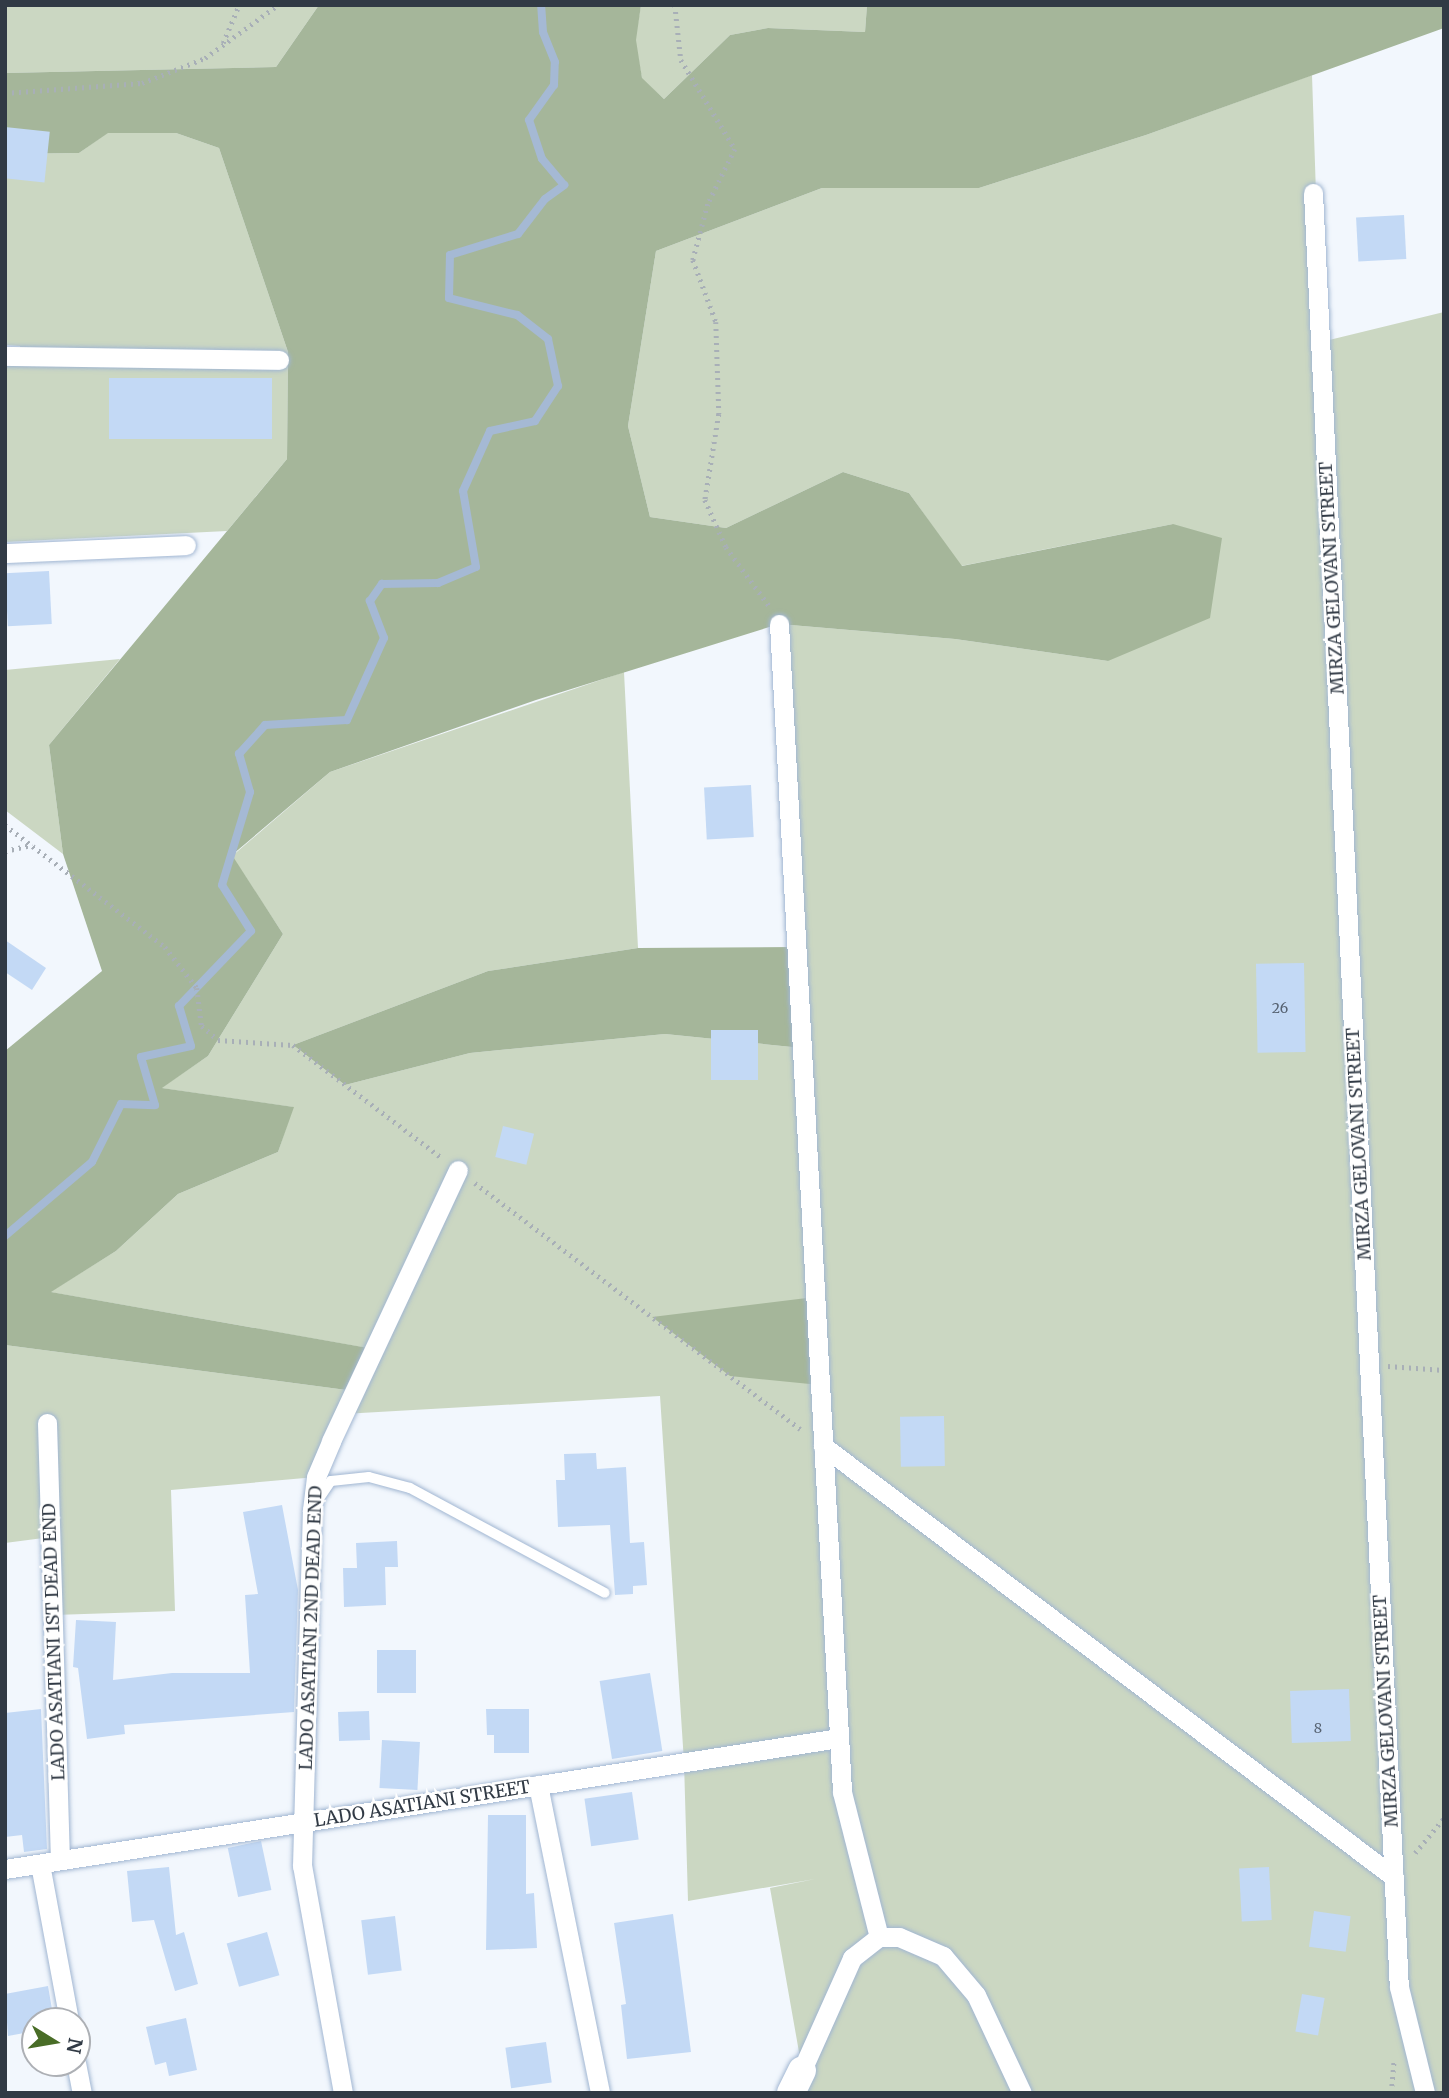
<!DOCTYPE html>
<html>
<head>
<meta charset="utf-8">
<style>
  body { margin:0 }
  #map { position:relative; width:1449px; height:2098px; overflow:hidden; background:#f2f7fd; font-family:Merriweather,serif }
  div>[style] { position:absolute }
  [style*='--x'] { left:calc(var(--x)*1px); top:calc(var(--y)*1px); width:calc(var(--w)*1px); rotate:calc(var(--a)*1deg) }
  .green>* { inset:0; background:#cbd7c2 }
  .forest>* { inset:0; background:#a5b69a }
  .stream>* { height:8px; margin:-4px; padding:0 4px; transform-origin:4px; border-radius:4px; background:#a5b9d4 }
  .building>* { inset:0; background:#c3d9f5; transform-origin:0 0 }
  .path>* { height:4.5px; margin-top:-2.25px; transform-origin:0; background:repeating-linear-gradient(90deg,#a8afb7 0 2px,transparent 0 7px) }
  .roads { filter:drop-shadow(0 0 2px #a1b6d2) drop-shadow(0 0 2px #a1b6d2) }
  .lane>* { height:10px; margin:-5px; padding:0 5px; transform-origin:5px; border-radius:5px; background:#fff }
  .street>* { height:19px; margin:-9.5px; padding:0 9.5px; transform-origin:9.5px; border-radius:9.5px; background:#fff }
  .secondary>* { height:28px; margin:-14px; padding:0 14px; transform-origin:14px; border-radius:14px; background:#fff }
  span { translate:-50% -50%; white-space:nowrap; text-align:center; line-height:1.15; -webkit-text-stroke:5px #fff; paint-order:stroke }
  .number-label { font-size:14px; color:#566271 }
  .number-label span { -webkit-text-stroke-width:0 }
  .street-label { font-size:18px; color:#313a45 }
  .frame { position:absolute; inset:0; border:7px solid #313a45; pointer-events:none }
  .north { position:absolute; left:21px; top:2007px; width:70px; height:70px; box-sizing:border-box; background:#fff; border:2px solid #adb0b5; border-radius:50%; rotate:101deg; font-size:19px; font-weight:700; line-height:28px; text-align:center; color:#313a45 }
  .north::after { content:''; display:block; margin:auto; width:24px; height:32px; background:#496d27; clip-path:polygon(50% 0,100% 100%,50% 72%,0 100%) }
</style>
</head>
<body>
<div id="map">
  <div class="green">
    <i style="clip-path:polygon(5px 5px,319px 5px,276px 67px,5px 73px)"></i>
    <i style="clip-path:polygon(641px 5px,867px 5px,865px 32px,768px 28px,730px 35px,664px 99px,642px 79px,635px 40px)"></i>
    <i style="clip-path:polygon(1312px 75px,1321px 342px,1444px 312px,1444px 2093px,791px 2093px,802px 2069px,770px 1888px,815px 1879px,688px 1901px,684px 1762px,660px 1396px,343px 1414px,316px 1477px,171px 1490px,175px 1611px,54px 1615px,51px 1537px,5px 1543px,5px 1345px,354px 1391px,373px 1349px,50px 1292px,116px 1251px,178px 1194px,278px 1152px,293px 1107px,161px 1088px,208px 1056px,283px 934px,232px 856px,330px 772px,624px 672px,638px 948px,488px 971px,293px 1045px,345px 1085px,470px 1053px,665px 1034px,802px 1048px,779px 624px,955px 639px,1108px 661px,1173px 524px,961px 566px,909px 493px,843px 472px,726px 528px,650px 517px,628px 426px,656px 251px,822px 188px,979px 188px,1146px 135px)"></i>
    <i style="clip-path:polygon(107px 133px,176px 133px,219px 148px,288px 352px,287px 459px,227px 531px,5px 542px,5px 364px,21px 363px,20px 346px,5px 345px,5px 154px,79px 153px)"></i>
    <i style="clip-path:polygon(120px 659px,49px 745px,63px 854px,5px 810px,5px 670px)"></i>
  </div>
  <div class="forest">
    <i style="clip-path:polygon(319px 5px,641px 5px,636px 40px,642px 78px,664px 99px,730px 35px,768px 28px,865px 32px,867px 5px,1444px 5px,1444px 28px,1146px 135px,979px 188px,822px 188px,656px 251px,628px 426px,650px 517px,726px 528px,843px 472px,909px 493px,962px 566px,1173px 524px,1222px 538px,1210px 618px,1108px 661px,955px 639px,779px 624px,536px 700px,330px 772px,232px 855px,283px 934px,208px 1056px,162px 1088px,294px 1107px,278px 1152px,178px 1194px,116px 1251px,51px 1292px,374px 1349px,354px 1391px,5px 1345px,5px 1051px,102px 971px,63px 854px,49px 745px,287px 459px,288px 352px,219px 148px,176px 133px,108px 133px,79px 153px,5px 154px,5px 73px,276px 67px)"></i>
    <i style="clip-path:polygon(796px 947px,802px 1048px,665px 1034px,470px 1053px,345px 1085px,293px 1045px,488px 971px,638px 948px)"></i>
    <i style="clip-path:polygon(815px 1297px,820px 1385px,730px 1376px,652px 1317px)"></i>
  </div>
  <div class="stream">
    <i style="--x:5;--y:1236;--w:114;--a:-40.4"></i>
    <i style="--x:92;--y:1162;--w:65;--a:-63.4"></i>
    <i style="--x:121;--y:1104;--w:34;--a:2"></i>
    <i style="--x:155;--y:1105;--w:50;--a:-106.3"></i>
    <i style="--x:141;--y:1057;--w:51;--a:-12.4"></i>
    <i style="--x:191;--y:1046;--w:42;--a:-106.7"></i>
    <i style="--x:179;--y:1006;--w:104;--a:-46.2"></i>
    <i style="--x:251;--y:931;--w:54;--a:-122.2"></i>
    <i style="--x:222;--y:885;--w:97;--a:-73.2"></i>
    <i style="--x:250;--y:792;--w:40;--a:-106"></i>
    <i style="--x:239;--y:754;--w:39;--a:-48"></i>
    <i style="--x:265;--y:725;--w:82;--a:-3.5"></i>
    <i style="--x:347;--y:720;--w:90;--a:-65.7"></i>
    <i style="--x:384;--y:638;--w:40;--a:-111"></i>
    <i style="--x:370;--y:601;--w:21;--a:-55"></i>
    <i style="--x:382;--y:584;--w:56;--a:-1"></i>
    <i style="--x:438;--y:583;--w:41;--a:-22.8"></i>
    <i style="--x:476;--y:567;--w:77;--a:-99.7"></i>
    <i style="--x:463;--y:491;--w:66;--a:-65.8"></i>
    <i style="--x:490;--y:431;--w:46;--a:-12.5"></i>
    <i style="--x:535;--y:421;--w:42;--a:-56.7"></i>
    <i style="--x:558;--y:386;--w:48;--a:-102"></i>
    <i style="--x:548;--y:339;--w:39;--a:-142"></i>
    <i style="--x:517;--y:315;--w:70;--a:-166"></i>
    <i style="--x:449;--y:298;--w:43;--a:-88.7"></i>
    <i style="--x:450;--y:255;--w:71;--a:-17.2"></i>
    <i style="--x:518;--y:234;--w:44;--a:-52.4"></i>
    <i style="--x:545;--y:199;--w:24;--a:-36"></i>
    <i style="--x:564;--y:185;--w:34;--a:-130"></i>
    <i style="--x:542;--y:159;--w:41;--a:-108.4"></i>
    <i style="--x:529;--y:120;--w:43;--a:-54.5"></i>
    <i style="--x:554;--y:85;--w:23;--a:-88"></i>
    <i style="--x:555;--y:62;--w:32;--a:-112"></i>
    <i style="--x:543;--y:32;--w:27;--a:-94"></i>
  </div>
  <div class="building">
    <i style="left:5px;top:127px;width:45px;height:51px;rotate:6deg"></i>
    <i style="left:1404px;top:215px;width:44px;height:48px;rotate:87deg"></i>
    <i style="left:109px;top:378px;width:163px;height:61px"></i>
    <i style="left:49px;top:571px;width:53px;height:44px;rotate:87deg"></i>
    <i style="left:751px;top:785px;width:52px;height:47px;rotate:87deg"></i>
    <i style="clip-path:polygon(5px 940px,46px 968px,32px 990px,5px 972px)"></i>
    <i style="left:1304px;top:963px;width:89px;height:48px;rotate:89deg"></i>
    <i style="left:711px;top:1030px;width:47px;height:50px"></i>
    <i style="left:503px;top:1126px;width:32px;height:32px;rotate:14deg"></i>
    <i style="left:944px;top:1416px;width:50px;height:44px;rotate:89deg"></i>
    <i style="clip-path:polygon(596px 1453px,597px 1469px,626px 1467px,630px 1543px,644px 1542px,647px 1585px,633px 1586px,633px 1594px,615px 1595px,610px 1525px,558px 1527px,556px 1480px,565px 1480px,564px 1454px)"></i>
    <i style="clip-path:polygon(282px 1505px,298px 1590px,294px 1712px,124px 1725px,125px 1734px,87px 1739px,78px 1668px,73px 1667px,76px 1620px,116px 1622px,113px 1680px,172px 1673px,250px 1673px,245px 1595px,258px 1594px,243px 1512px)"></i>
    <i style="clip-path:polygon(397px 1541px,398px 1567px,385px 1567px,386px 1605px,344px 1607px,343px 1568px,357px 1568px,356px 1543px)"></i>
    <i style="left:377px;top:1650px;width:39px;height:43px"></i>
    <i style="left:650px;top:1673px;width:79px;height:51px;rotate:81deg"></i>
    <i style="left:1349px;top:1689px;width:52px;height:59px;rotate:88deg"></i>
    <i style="clip-path:polygon(41px 1709px,47px 1849px,24px 1852px,22px 1835px,5px 1837px,5px 1713px)"></i>
    <i style="clip-path:polygon(486px 1709px,529px 1709px,529px 1753px,494px 1753px,494px 1735px,487px 1735px)"></i>
    <i style="left:369px;top:1711px;width:29px;height:31px;rotate:88deg"></i>
    <i style="left:382px;top:1740px;width:38px;height:48px;rotate:3deg"></i>
    <i style="left:632px;top:1792px;width:48px;height:48px;rotate:82deg"></i>
    <i style="clip-path:polygon(488px 1815px,526px 1815px,526px 1894px,534px 1893px,537px 1948px,486px 1950px)"></i>
    <i style="left:261px;top:1841px;width:50px;height:34px;rotate:78deg"></i>
    <i style="clip-path:polygon(169px 1867px,176px 1935px,184px 1932px,198px 1984px,175px 1991px,154px 1920px,132px 1922px,127px 1871px)"></i>
    <i style="left:1269px;top:1867px;width:53px;height:30px;rotate:87deg"></i>
    <i style="left:1314px;top:1911px;width:37px;height:36px;rotate:8deg"></i>
    <i style="clip-path:polygon(673px 1914px,691px 2052px,627px 2059px,621px 2005px,626px 2004px,614px 1923px)"></i>
    <i style="left:395px;top:1916px;width:55px;height:34px;rotate:83deg"></i>
    <i style="left:267px;top:1932px;width:45px;height:42px;rotate:74deg"></i>
    <i style="clip-path:polygon(48px 1986px,54px 2021px,35px 2021px,35px 2031px,8px 2036px,5px 1994px)"></i>
    <i style="left:1302px;top:1994px;width:23px;height:38px;rotate:10deg"></i>
    <i style="clip-path:polygon(186px 2018px,197px 2070px,169px 2076px,166px 2062px,155px 2065px,146px 2027px)"></i>
    <i style="left:546px;top:2042px;width:41px;height:41px;rotate:82deg"></i>
  </div>
  <div class="path">
    <i style="--x:675;--y:5;--w:55;--a:83.8"></i>
    <i style="--x:681;--y:60;--w:104;--a:58.8"></i>
    <i style="--x:735;--y:149;--w:61;--a:116.1"></i>
    <i style="--x:708;--y:204;--w:58;--a:105"></i>
    <i style="--x:693;--y:260;--w:66;--a:69.6"></i>
    <i style="--x:716;--y:322;--w:92;--a:88.1"></i>
    <i style="--x:719;--y:414;--w:87;--a:99.2"></i>
    <i style="--x:705;--y:500;--w:51;--a:65.9"></i>
    <i style="--x:726;--y:547;--w:74;--a:53.7"></i>
    <i style="--x:223;--y:43;--w:41;--a:-67.2"></i>
    <i style="--x:5;--y:93;--w:137;--a:-4.2"></i>
    <i style="--x:142;--y:83;--w:68;--a:-21.6"></i>
    <i style="--x:205;--y:58;--w:90;--a:-36"></i>
    <i style="--x:5;--y:825;--w:201;--a:37.3"></i>
    <i style="--x:165;--y:947;--w:52;--a:52"></i>
    <i style="--x:197;--y:988;--w:38;--a:83"></i>
    <i style="--x:202;--y:1026;--w:21;--a:41"></i>
    <i style="--x:218;--y:1040;--w:75;--a:3.8"></i>
    <i style="--x:293;--y:1045;--w:188;--a:37.2"></i>
    <i style="--x:5;--y:851;--w:28;--a:-13"></i>
    <i style="--x:475;--y:1183;--w:408;--a:37.1"></i>
    <i style="--x:1388;--y:1366;--w:56;--a:4.1"></i>
    <i style="--x:1415;--y:1853;--w:45;--a:-50.4"></i>
    <i style="--x:1391;--y:2093;--w:32;--a:-85"></i>
  </div>
  <div class="roads">
    <div class="lane">
      <i style="--x:318;--y:1500;--w:23;--a:-56"></i>
      <i style="--x:331;--y:1481;--w:38;--a:-6"></i>
      <i style="--x:369;--y:1477;--w:42;--a:15"></i>
      <i style="--x:410;--y:1488;--w:221;--a:28.3"></i>
    </div>
    <div class="street">
      <i style="--x:1313;--y:193;--w:1796;--a:87.26"></i>
      <i style="--x:1399;--y:1987;--w:109;--a:76.2"></i>
      <i style="--x:5;--y:356;--w:274;--a:0.8"></i>
      <i style="--x:5;--y:553;--w:181;--a:-2.5"></i>
      <i style="--x:779;--y:624;--w:1170;--a:86.91"></i>
      <i style="--x:842;--y:1792;--w:150;--a:75.7"></i>
      <i style="--x:47;--y:1423;--w:437;--a:88.3"></i>
      <i style="--x:823;--y:1446;--w:715;--a:37.05"></i>
      <i style="--x:538;--y:1785;--w:314;--a:78.6"></i>
      <i style="--x:40;--y:1864;--w:160;--a:79.5"></i>
      <i style="--x:5;--y:1869;--w:844;--a:-8.93"></i>
      <i style="--x:76;--y:2063;--w:31;--a:79"></i>
      <i style="--x:802;--y:2070;--w:123;--a:-65.9"></i>
      <i style="--x:852;--y:1958;--w:34;--a:-38"></i>
      <i style="--x:879;--y:1937;--w:20;--a:0"></i>
      <i style="--x:899;--y:1937;--w:48;--a:23.4"></i>
      <i style="--x:943;--y:1956;--w:51;--a:49.8"></i>
      <i style="--x:976;--y:1995;--w:108;--a:64.9"></i>
      <i style="--x:343;--y:2093;--w:231;--a:-100.2"></i>
      <i style="--x:302;--y:1866;--w:356;--a:-88.4"></i>
      <i style="--x:312;--y:1510;--w:33;--a:-83"></i>
      <i style="--x:316;--y:1477;--w:39;--a:-67"></i>
      <i style="--x:331;--y:1441;--w:299;--a:-64.9"></i>
    </div>
    <div class="secondary">
      <i style="--x:791;--y:2093;--w:25;--a:-64"></i>
    </div>
  </div>
  <div class="number-label">
    <span style="left:1280px;top:1008px">26</span>
    <span style="left:1318px;top:1728px">8</span>
  </div>
  <div class="street-label">
    <span style="left:1332px;top:578px;rotate:-93deg">MIRZA GELOVANI STREET</span>
    <span style="left:1359px;top:1144px;rotate:-93deg">MIRZA GELOVANI STREET</span>
    <span style="left:311px;top:1628px;rotate:-88deg">LADO ASATIANI 2ND DEAD END</span>
    <span style="left:54px;top:1642px;rotate:-92deg">LADO ASATIANI 1ST DEAD END</span>
    <span style="left:1386px;top:1711px;rotate:-93deg">MIRZA GELOVANI STREET</span>
    <span style="left:422px;top:1804px;rotate:-9deg">LADO ASATIANI STREET</span>
  </div>
  <div class="frame"></div>
  <div class="north">N</div>
</div>
</body>
</html>
